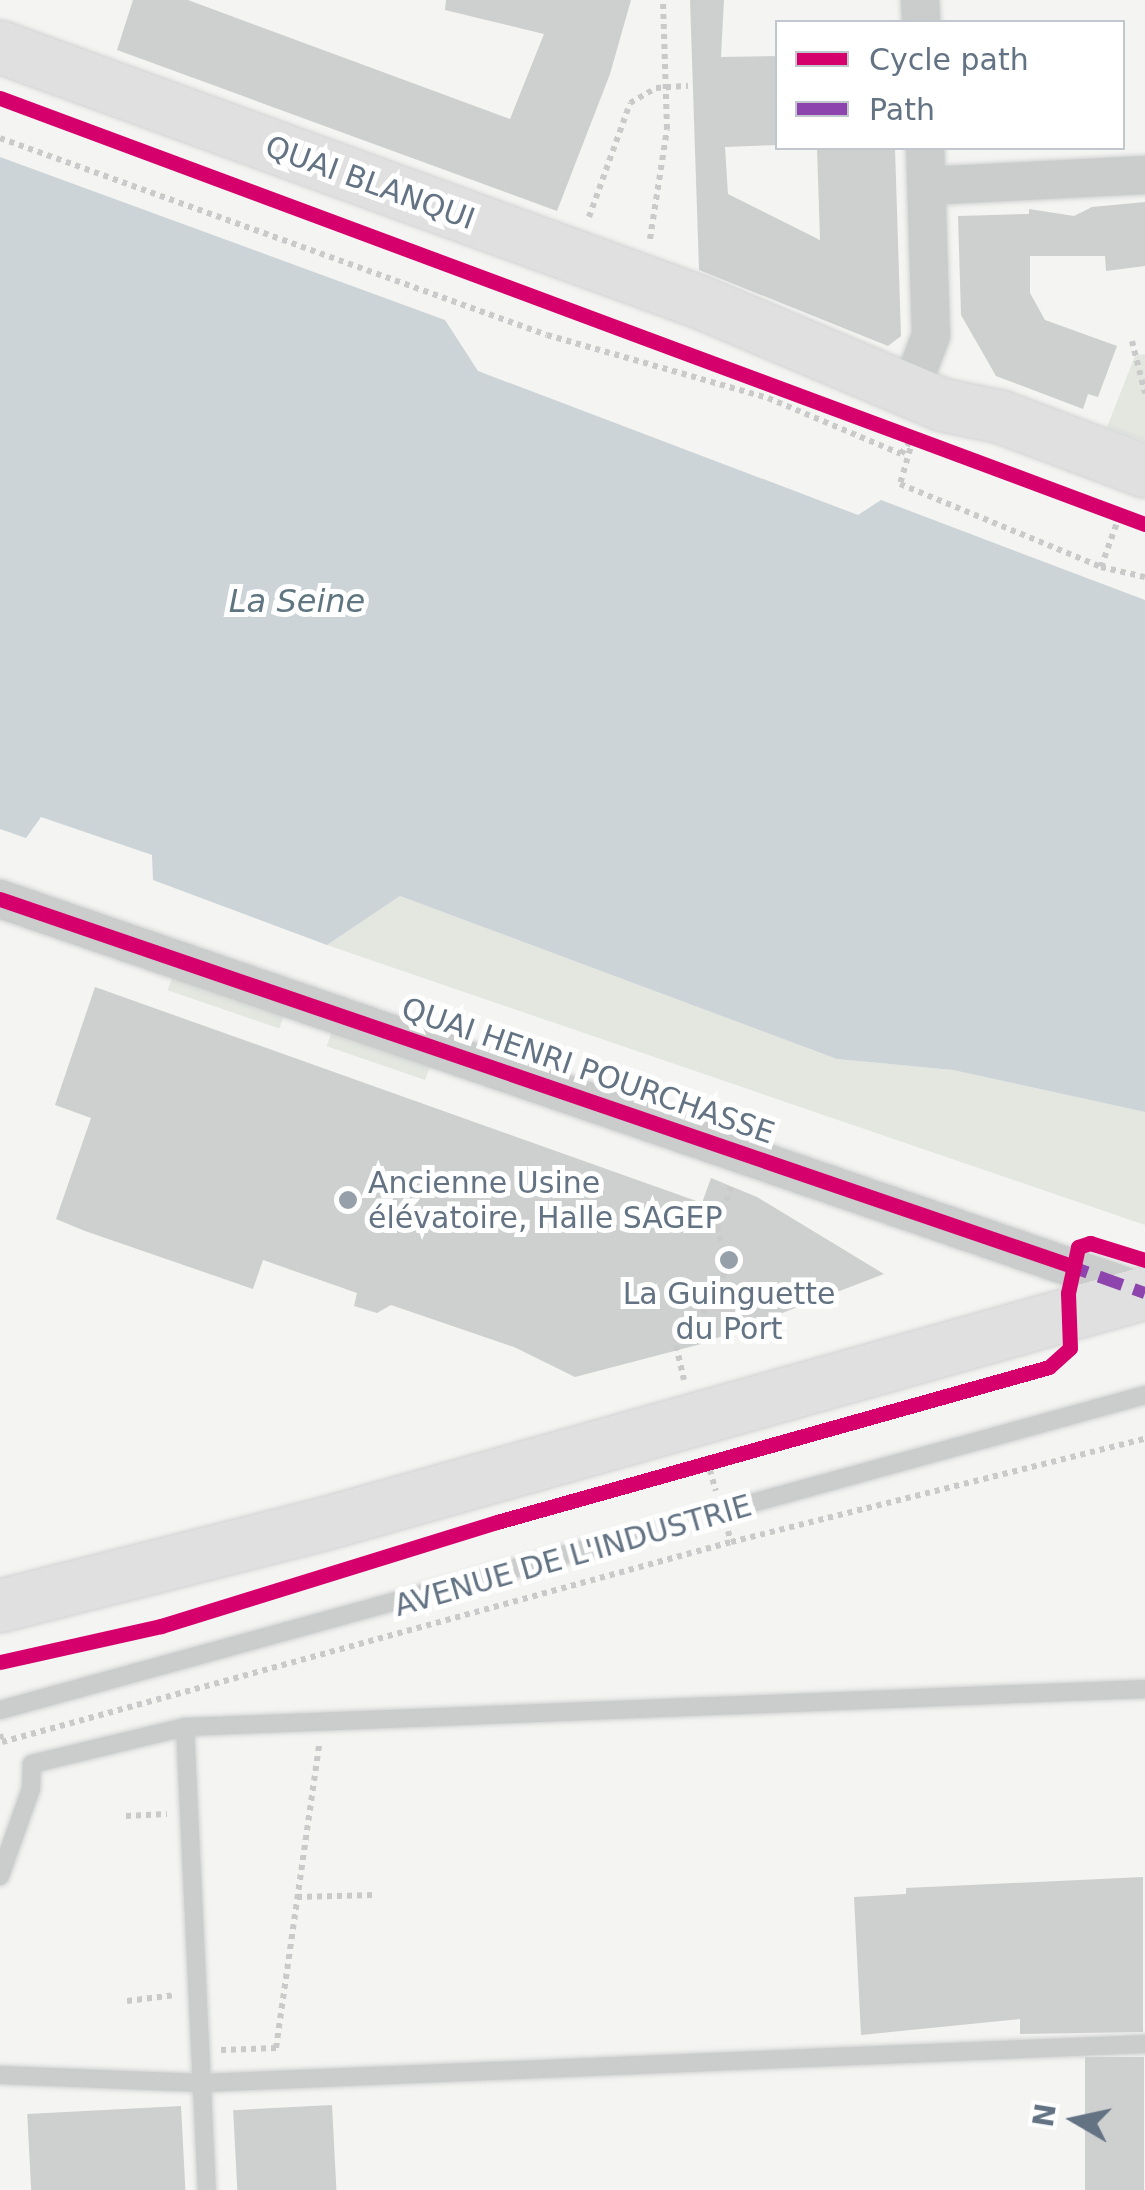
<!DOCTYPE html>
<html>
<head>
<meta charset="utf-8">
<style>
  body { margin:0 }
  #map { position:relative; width:1145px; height:2190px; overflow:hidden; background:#f4f4f2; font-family:"DejaVu Sans",sans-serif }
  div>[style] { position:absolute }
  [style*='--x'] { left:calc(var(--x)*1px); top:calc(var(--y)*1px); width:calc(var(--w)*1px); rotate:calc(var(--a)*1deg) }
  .green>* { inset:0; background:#e3e7e0; transform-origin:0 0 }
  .water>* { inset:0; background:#ccd4d7 }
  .building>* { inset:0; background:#cecfcf; transform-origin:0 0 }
  .path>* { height:6px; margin-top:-3px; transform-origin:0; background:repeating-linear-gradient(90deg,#cacaca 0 5px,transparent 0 10px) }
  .roads { filter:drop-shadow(0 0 2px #d0d2d2) drop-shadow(0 0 2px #d0d2d2) }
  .lane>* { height:18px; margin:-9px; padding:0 9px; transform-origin:9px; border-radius:9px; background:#cbcdcd }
  .street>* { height:38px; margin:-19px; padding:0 19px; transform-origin:19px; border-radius:19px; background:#cbcdcd }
  .secondary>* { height:52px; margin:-26px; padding:0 26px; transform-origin:26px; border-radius:26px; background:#e0e0e0 }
  .quiet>* { height:12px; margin-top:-6px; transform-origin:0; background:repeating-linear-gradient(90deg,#8e44ad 0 25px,transparent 0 37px) }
  .cycleway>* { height:15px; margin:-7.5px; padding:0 7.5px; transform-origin:7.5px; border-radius:7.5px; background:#d6006c }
  .dots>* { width:28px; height:28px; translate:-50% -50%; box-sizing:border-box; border:5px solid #fff; border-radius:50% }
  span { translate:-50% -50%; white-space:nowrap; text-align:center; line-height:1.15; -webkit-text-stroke:10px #fff; paint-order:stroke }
  .street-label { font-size:30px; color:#637383 }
  .poi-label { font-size:30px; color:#637383 }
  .left { translate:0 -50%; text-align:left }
  .water-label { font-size:32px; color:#5f7580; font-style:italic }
  .legend { position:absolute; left:775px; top:20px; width:350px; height:130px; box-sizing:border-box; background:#fff; border:2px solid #c1c7cd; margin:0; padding:12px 18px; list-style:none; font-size:30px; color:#637383 }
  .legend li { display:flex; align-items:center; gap:20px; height:50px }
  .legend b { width:50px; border:2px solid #c1c7cd }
  .north { position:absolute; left:1025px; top:2070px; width:100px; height:100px; -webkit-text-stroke:8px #fff; paint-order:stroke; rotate:279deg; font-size:28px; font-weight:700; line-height:40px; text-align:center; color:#637383 }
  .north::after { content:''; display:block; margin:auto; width:35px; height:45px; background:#637383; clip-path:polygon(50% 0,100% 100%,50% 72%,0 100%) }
</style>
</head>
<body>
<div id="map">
  <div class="green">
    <i style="clip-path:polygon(1145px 354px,1145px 441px,1107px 427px,1135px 356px)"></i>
    <i style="clip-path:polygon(400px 896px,837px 1059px,953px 1070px,1145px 1112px,1145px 1225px,327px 945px)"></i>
    <i style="left:173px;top:975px;width:118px;height:16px;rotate:19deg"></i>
    <i style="left:332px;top:1031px;width:104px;height:16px;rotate:19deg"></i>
  </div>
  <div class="water">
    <i style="clip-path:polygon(0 157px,445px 320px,478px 371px,858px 515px,881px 500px,1145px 600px,1145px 1112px,953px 1070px,837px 1059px,400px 896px,327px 945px,153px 880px,152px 855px,41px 817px,26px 838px,0 829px)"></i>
  </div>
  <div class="building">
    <i style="clip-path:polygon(133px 0,188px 0,510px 119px,544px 34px,445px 10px,446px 0,631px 0,610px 74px,557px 211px,117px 50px)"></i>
    <i style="clip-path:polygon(690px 0,724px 0,721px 57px,778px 56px,778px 145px,725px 147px,728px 194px,820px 240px,817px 148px,895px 148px,901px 336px,888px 346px,699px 270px)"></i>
    <i style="clip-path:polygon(1145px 202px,1145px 266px,1106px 271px,1105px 256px,1030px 256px,1030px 293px,1045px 320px,1117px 346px,1098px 397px,1088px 394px,1083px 409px,996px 376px,961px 315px,958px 216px,1029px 214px,1029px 209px,1074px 216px,1092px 207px)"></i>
    <i style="clip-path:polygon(95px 987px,702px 1203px,711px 1178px,757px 1197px,884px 1274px,701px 1344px,575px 1377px,514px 1347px,391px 1305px,377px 1313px,354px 1306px,357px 1293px,263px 1260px,253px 1289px,85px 1231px,56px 1219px,91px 1118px,55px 1105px)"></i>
    <i style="clip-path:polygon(1143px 1877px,1143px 2032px,1020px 2034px,1020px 2019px,861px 2035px,854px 1897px,906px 1894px,906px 1888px)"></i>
    <i style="left:1144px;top:2057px;width:133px;height:59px;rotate:90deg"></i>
    <i style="left:332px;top:2105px;width:85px;height:99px;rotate:87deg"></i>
    <i style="left:181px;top:2106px;width:84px;height:154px;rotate:87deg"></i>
  </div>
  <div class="path">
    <i style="--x:0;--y:138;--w:581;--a:19.81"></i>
    <i style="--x:547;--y:335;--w:230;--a:15.9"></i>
    <i style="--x:768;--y:398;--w:144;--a:22.8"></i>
    <i style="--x:901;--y:454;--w:21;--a:-55"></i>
    <i style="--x:589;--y:217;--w:121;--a:-70.2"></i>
    <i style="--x:630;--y:103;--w:30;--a:-30"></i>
    <i style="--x:656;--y:88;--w:32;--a:-4"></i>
    <i style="--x:650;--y:239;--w:111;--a:-81.2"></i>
    <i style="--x:667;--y:129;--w:129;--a:-91.8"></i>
    <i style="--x:1132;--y:341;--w:54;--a:76"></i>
    <i style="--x:913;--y:439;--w:47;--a:106.1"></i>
    <i style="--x:900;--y:484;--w:217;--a:22.4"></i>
    <i style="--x:1101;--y:567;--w:45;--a:12.8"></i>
    <i style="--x:1101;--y:567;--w:53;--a:-70.2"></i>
    <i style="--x:684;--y:1380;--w:39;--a:-103"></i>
    <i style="--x:675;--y:1342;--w:62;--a:-46.3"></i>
    <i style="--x:718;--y:1297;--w:38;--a:-75"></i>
    <i style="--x:728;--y:1260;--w:33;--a:-110"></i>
    <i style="--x:717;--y:1229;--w:44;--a:-71.6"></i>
    <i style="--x:707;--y:1460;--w:32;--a:74"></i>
    <i style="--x:728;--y:1531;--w:11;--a:75"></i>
    <i style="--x:731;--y:1542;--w:427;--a:-14"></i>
    <i style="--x:0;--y:1734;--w:8;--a:76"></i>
    <i style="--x:2;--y:1742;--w:756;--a:-15.34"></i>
    <i style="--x:126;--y:1816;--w:41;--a:-2.8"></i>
    <i style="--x:297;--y:1897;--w:78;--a:-1.5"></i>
    <i style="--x:127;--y:2001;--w:49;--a:-7"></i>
    <i style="--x:221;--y:2050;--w:55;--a:-2.1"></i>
    <i style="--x:276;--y:2048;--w:307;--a:-81.9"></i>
  </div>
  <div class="roads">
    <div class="lane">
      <i style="--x:0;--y:1710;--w:1188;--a:-15.38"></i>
      <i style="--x:185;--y:1727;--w:961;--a:-2.27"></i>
      <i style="--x:0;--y:1876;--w:92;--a:-70.4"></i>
      <i style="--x:31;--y:1789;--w:25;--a:-88"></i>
      <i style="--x:32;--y:1764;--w:157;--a:-13.6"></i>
      <i style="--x:185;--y:1727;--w:464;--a:87.3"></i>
      <i style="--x:0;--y:2075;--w:202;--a:2.3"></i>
      <i style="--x:202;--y:2083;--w:944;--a:-2.37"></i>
    </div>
    <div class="street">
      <i style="--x:920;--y:0;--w:22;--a:87"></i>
      <i style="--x:927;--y:186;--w:218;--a:-2.9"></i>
      <i style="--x:910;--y:391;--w:60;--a:-69.4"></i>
      <i style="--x:931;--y:335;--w:187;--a:-91.8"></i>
      <i style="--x:0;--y:899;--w:1211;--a:18.99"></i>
    </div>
    <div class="secondary">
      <i style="--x:0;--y:47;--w:745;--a:20.02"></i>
      <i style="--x:700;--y:302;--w:264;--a:23"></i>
      <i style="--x:943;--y:405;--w:59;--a:11.7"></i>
      <i style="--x:1001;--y:417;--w:154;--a:20.6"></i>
      <i style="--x:0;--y:1606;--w:334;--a:-14.2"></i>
      <i style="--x:324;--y:1524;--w:853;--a:-15.71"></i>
    </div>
  </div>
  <div class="quiet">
    <i style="--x:1064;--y:1264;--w:86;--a:19.7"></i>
  </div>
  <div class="cycleway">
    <i style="--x:0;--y:98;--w:1222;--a:20.41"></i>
    <i style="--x:0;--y:899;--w:1133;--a:18.9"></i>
    <i style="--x:0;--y:1662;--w:165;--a:-12.6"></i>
    <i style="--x:161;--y:1626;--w:352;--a:-17.2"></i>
    <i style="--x:497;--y:1522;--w:573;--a:-15.68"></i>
    <i style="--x:1049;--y:1367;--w:28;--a:-42"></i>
    <i style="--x:1070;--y:1348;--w:55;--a:-92.1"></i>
    <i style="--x:1068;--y:1293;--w:47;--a:-77.7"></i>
    <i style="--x:1078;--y:1247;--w:13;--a:-18"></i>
    <i style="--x:1090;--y:1243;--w:58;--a:17.2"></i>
  </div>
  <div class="dots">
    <i style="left:348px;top:1200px;background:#96a0aa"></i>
    <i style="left:729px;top:1260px;background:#96a0aa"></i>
  </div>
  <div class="street-label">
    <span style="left:370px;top:183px;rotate:20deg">QUAI BLANQUI</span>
    <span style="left:588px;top:1071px;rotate:19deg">QUAI HENRI POURCHASSE</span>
    <span style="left:573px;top:1556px;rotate:-16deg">AVENUE DE L'INDUSTRIE</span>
  </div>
  <div class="poi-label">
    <span class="left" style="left:368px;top:1200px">Ancienne Usine<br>élévatoire, Halle SAGEP</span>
    <span style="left:729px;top:1311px">La Guinguette<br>du Port</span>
  </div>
  <div class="water-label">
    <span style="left:297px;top:601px">La Seine</span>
  </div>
  <ul class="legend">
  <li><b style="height:12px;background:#d6006c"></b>Cycle path</li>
  <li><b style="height:12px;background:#8e44ad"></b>Path</li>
  </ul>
  <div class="north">N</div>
</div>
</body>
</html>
